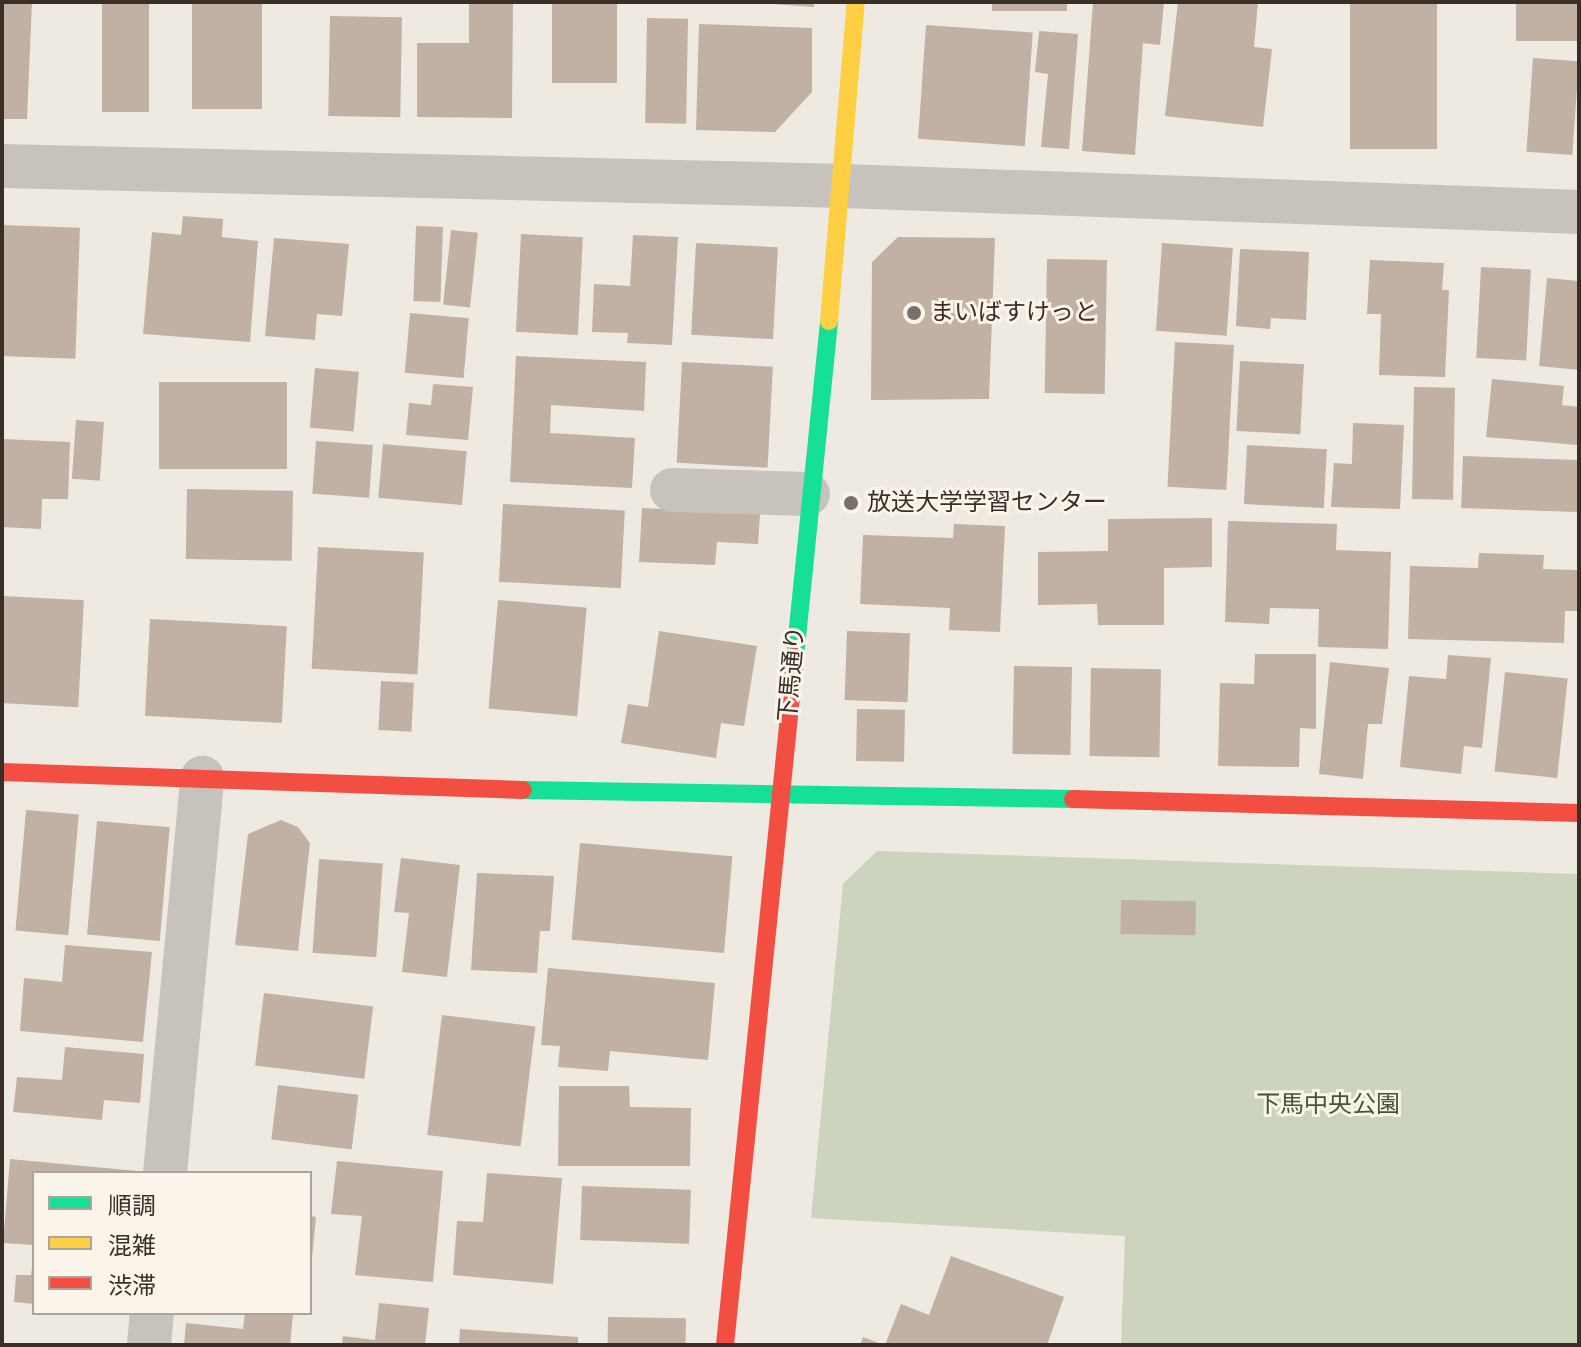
<!DOCTYPE html>
<html>
<head>
<meta charset="utf-8">
<style>
  body { margin:0 }
  #map { position:relative; width:1581px; height:1347px; overflow:hidden; background:#eeeae2; font-family:Karla,"Noto Sans JP",sans-serif }
  div>[style] { position:absolute }
  [style*='--x'] { left:calc(var(--x)*1px); top:calc(var(--y)*1px); width:calc(var(--w)*1px); rotate:calc(var(--a)*1deg) }
  .green>* { inset:0; background:#cdd4bd }
  .building>* { inset:0; background:#c1b0a4; transform-origin:0 0 }
  .street>* { height:44px; margin:-22px; padding:0 22px; transform-origin:22px; border-radius:22px; background:#c7c2bc }
  .fast>* { height:18px; margin:-9px; padding:0 9px; transform-origin:9px; border-radius:9px; background:#16e098 }
  .slow>* { height:18px; margin:-9px; padding:0 9px; transform-origin:9px; border-radius:9px; background:#ffcf43 }
  .jam>* { height:18px; margin:-9px; padding:0 9px; transform-origin:9px; border-radius:9px; background:#f24e42 }
  .dots>* { width:22px; height:22px; translate:-50% -50%; box-sizing:border-box; border:4px solid #faf4eb; border-radius:50% }
  span { translate:-50% -50%; white-space:nowrap; text-align:center; line-height:1.15; -webkit-text-stroke:6px #faf4eb; paint-order:stroke }
  .poi-label { font-size:24px; color:#382f29 }
  .left { translate:0 -50%; text-align:left }
  .street-label { font-size:24px; color:#382f29 }
  .park-label { font-size:24px; color:#43562d }
  .frame { position:absolute; inset:0; border:4px solid #382f29; pointer-events:none }
  .legend { position:absolute; left:32px; top:1171px; width:280px; height:144px; box-sizing:border-box; background:#faf4eb; border:2px solid #aca59d; margin:0; padding:10px 14px; list-style:none; font-size:24px; color:#382f29 }
  .legend li { display:flex; align-items:center; gap:16px; height:40px }
  .legend b { width:40px; border:2px solid #aca59d }
</style>
</head>
<body>
<div id="map">
  <div class="green">
    <i style="clip-path:polygon(877px 851px,1579px 874px,1579px 1345px,1121px 1345px,1125px 1236px,811px 1218px,843px 884px)"></i>
  </div>
  <div class="building">
    <i style="clip-path:polygon(2px 2px,32px 2px,27px 119px,2px 119px)"></i>
    <i style="left:102px;top:2px;width:47px;height:110px"></i>
    <i style="left:192px;top:2px;width:70px;height:107px"></i>
    <i style="left:552px;top:2px;width:65px;height:81px"></i>
    <i style="clip-path:polygon(746px 2px,814px 2px,814px 7px)"></i>
    <i style="left:992px;top:2px;width:75px;height:9px"></i>
    <i style="clip-path:polygon(1093px 2px,1164px 2px,1160px 45px,1143px 43px,1135px 155px,1082px 151px)"></i>
    <i style="clip-path:polygon(1178px 2px,1258px 2px,1254px 47px,1272px 49px,1263px 127px,1165px 116px)"></i>
    <i style="left:1350px;top:2px;width:87px;height:147px"></i>
    <i style="left:1516px;top:2px;width:63px;height:39px"></i>
    <i style="clip-path:polygon(469px 3px,513px 3px,512px 118px,417px 117px,417px 43px,469px 43px)"></i>
    <i style="left:330px;top:16px;width:72px;height:100px;rotate:1deg"></i>
    <i style="left:647px;top:18px;width:41px;height:105px;rotate:1deg"></i>
    <i style="clip-path:polygon(699px 24px,812px 28px,812px 92px,775px 132px,696px 130px)"></i>
    <i style="left:926px;top:25px;width:107px;height:114px;rotate:4deg"></i>
    <i style="clip-path:polygon(1039px 31px,1078px 34px,1069px 149px,1041px 147px,1048px 74px,1035px 72px)"></i>
    <i style="left:1533px;top:58px;width:46px;height:94px;rotate:4deg"></i>
    <i style="clip-path:polygon(183px 216px,223px 219px,222px 237px,258px 241px,250px 342px,143px 334px,152px 232px,181px 235px)"></i>
    <i style="left:2px;top:225px;width:78px;height:131px;rotate:2deg"></i>
    <i style="left:416px;top:226px;width:27px;height:75px;rotate:2deg"></i>
    <i style="left:451px;top:230px;width:27px;height:75px;rotate:6deg"></i>
    <i style="left:521px;top:234px;width:62px;height:98px;rotate:3deg"></i>
    <i style="clip-path:polygon(633px 235px,678px 237px,672px 345px,627px 343px,628px 333px,592px 332px,594px 284px,630px 286px)"></i>
    <i style="clip-path:polygon(898px 237px,995px 238px,989px 399px,871px 400px,872px 262px)"></i>
    <i style="clip-path:polygon(274px 238px,349px 244px,342px 316px,317px 314px,315px 340px,265px 336px)"></i>
    <i style="left:696px;top:243px;width:82px;height:92px;rotate:3deg"></i>
    <i style="left:1162px;top:243px;width:71px;height:88px;rotate:4deg"></i>
    <i style="clip-path:polygon(1240px 249px,1309px 252px,1306px 320px,1271px 318px,1270px 329px,1236px 326px)"></i>
    <i style="left:1047px;top:259px;width:60px;height:134px;rotate:1deg"></i>
    <i style="clip-path:polygon(1370px 260px,1444px 263px,1442px 290px,1449px 290px,1445px 377px,1379px 375px,1381px 314px,1367px 314px)"></i>
    <i style="left:1481px;top:267px;width:50px;height:91px;rotate:3deg"></i>
    <i style="clip-path:polygon(1547px 278px,1579px 281px,1579px 370px,1539px 366px)"></i>
    <i style="left:410px;top:313px;width:59px;height:60px;rotate:5deg"></i>
    <i style="left:1175px;top:342px;width:59px;height:145px;rotate:3deg"></i>
    <i style="clip-path:polygon(516px 356px,646px 362px,644px 411px,551px 405px,550px 433px,635px 438px,632px 488px,510px 482px)"></i>
    <i style="left:1240px;top:361px;width:64px;height:70px;rotate:3deg"></i>
    <i style="left:682px;top:362px;width:91px;height:101px;rotate:3deg"></i>
    <i style="left:315px;top:368px;width:44px;height:60px;rotate:5deg"></i>
    <i style="clip-path:polygon(1492px 379px,1564px 386px,1562px 405px,1579px 407px,1577px 445px,1486px 437px)"></i>
    <i style="left:159px;top:382px;width:128px;height:87px"></i>
    <i style="clip-path:polygon(433px 384px,473px 387px,468px 440px,406px 435px,409px 403px,431px 405px)"></i>
    <i style="left:1414px;top:387px;width:41px;height:112px;rotate:1deg"></i>
    <i style="left:76px;top:420px;width:28px;height:59px;rotate:4deg"></i>
    <i style="clip-path:polygon(1353px 423px,1404px 425px,1400px 509px,1331px 507px,1334px 463px,1352px 464px)"></i>
    <i style="clip-path:polygon(2px 439px,70px 442px,68px 499px,42px 499px,41px 529px,2px 527px)"></i>
    <i style="left:316px;top:441px;width:57px;height:53px;rotate:4deg"></i>
    <i style="left:383px;top:444px;width:84px;height:54px;rotate:5deg"></i>
    <i style="left:1247px;top:445px;width:80px;height:59px;rotate:3deg"></i>
    <i style="left:1463px;top:456px;width:116px;height:52px;rotate:2deg"></i>
    <i style="left:187px;top:489px;width:106px;height:70px;rotate:1deg"></i>
    <i style="left:503px;top:504px;width:122px;height:78px;rotate:3deg"></i>
    <i style="clip-path:polygon(642px 508px,760px 514px,758px 544px,717px 542px,715px 565px,639px 562px)"></i>
    <i style="clip-path:polygon(1212px 518px,1212px 567px,1164px 568px,1164px 625px,1098px 625px,1097px 604px,1038px 605px,1038px 552px,1108px 551px,1108px 519px)"></i>
    <i style="clip-path:polygon(1228px 521px,1337px 524px,1336px 550px,1391px 552px,1388px 649px,1318px 647px,1319px 609px,1270px 608px,1269px 624px,1225px 622px)"></i>
    <i style="clip-path:polygon(954px 524px,1005px 526px,1000px 632px,949px 630px,950px 608px,860px 604px,863px 535px,953px 538px)"></i>
    <i style="left:318px;top:547px;width:106px;height:122px;rotate:3deg"></i>
    <i style="clip-path:polygon(1479px 553px,1544px 555px,1543px 569px,1579px 570px,1579px 611px,1565px 611px,1564px 643px,1408px 639px,1410px 566px,1478px 568px)"></i>
    <i style="left:2px;top:596px;width:82px;height:107px;rotate:3deg"></i>
    <i style="left:498px;top:600px;width:89px;height:109px;rotate:5deg"></i>
    <i style="left:150px;top:619px;width:137px;height:97px;rotate:3deg"></i>
    <i style="clip-path:polygon(659px 631px,757px 646px,744px 726px,721px 723px,716px 758px,621px 743px,628px 704px,648px 707px)"></i>
    <i style="left:847px;top:631px;width:63px;height:69px;rotate:2deg"></i>
    <i style="clip-path:polygon(1255px 654px,1316px 654px,1316px 729px,1300px 728px,1299px 767px,1218px 766px,1220px 683px,1254px 684px)"></i>
    <i style="clip-path:polygon(1448px 655px,1491px 658px,1482px 748px,1464px 746px,1461px 774px,1400px 767px,1409px 676px,1446px 679px)"></i>
    <i style="clip-path:polygon(1330px 662px,1389px 668px,1382px 724px,1368px 724px,1363px 779px,1319px 774px)"></i>
    <i style="left:1014px;top:666px;width:58px;height:88px;rotate:1deg"></i>
    <i style="left:1091px;top:668px;width:70px;height:88px;rotate:1deg"></i>
    <i style="left:1505px;top:672px;width:63px;height:100px;rotate:6deg"></i>
    <i style="left:381px;top:681px;width:33px;height:49px;rotate:3deg"></i>
    <i style="left:857px;top:709px;width:48px;height:52px;rotate:1deg"></i>
    <i style="left:26px;top:810px;width:53px;height:121px;rotate:5deg"></i>
    <i style="clip-path:polygon(281px 820px,298px 827px,310px 843px,298px 951px,235px 945px,248px 834px)"></i>
    <i style="left:97px;top:821px;width:73px;height:114px;rotate:5deg"></i>
    <i style="left:580px;top:843px;width:153px;height:97px;rotate:5deg"></i>
    <i style="clip-path:polygon(401px 858px,460px 865px,447px 977px,402px 972px,409px 913px,394px 912px)"></i>
    <i style="left:319px;top:859px;width:64px;height:94px;rotate:4deg"></i>
    <i style="clip-path:polygon(477px 873px,554px 876px,550px 931px,540px 931px,537px 973px,471px 970px)"></i>
    <i style="left:1121px;top:900px;width:75px;height:34px;rotate:1deg"></i>
    <i style="clip-path:polygon(65px 945px,152px 952px,143px 1042px,20px 1031px,24px 978px,62px 982px)"></i>
    <i style="clip-path:polygon(548px 968px,715px 983px,708px 1060px,610px 1051px,608px 1071px,558px 1067px,560px 1046px,541px 1045px)"></i>
    <i style="left:264px;top:993px;width:110px;height:73px;rotate:7deg"></i>
    <i style="left:442px;top:1015px;width:94px;height:121px;rotate:7deg"></i>
    <i style="clip-path:polygon(65px 1047px,144px 1054px,140px 1103px,104px 1100px,102px 1120px,13px 1112px,17px 1077px,62px 1080px)"></i>
    <i style="left:278px;top:1085px;width:81px;height:55px;rotate:7deg"></i>
    <i style="clip-path:polygon(559px 1086px,629px 1086px,630px 1107px,691px 1108px,690px 1166px,558px 1166px)"></i>
    <i style="clip-path:polygon(10px 1159px,137px 1171px,137px 1173px,34px 1173px,34px 1245px,3px 1243px)"></i>
    <i style="clip-path:polygon(337px 1161px,443px 1171px,433px 1282px,355px 1275px,362px 1216px,331px 1214px)"></i>
    <i style="clip-path:polygon(487px 1173px,562px 1178px,553px 1284px,453px 1275px,457px 1221px,483px 1222px)"></i>
    <i style="left:582px;top:1186px;width:109px;height:54px;rotate:2deg"></i>
    <i style="clip-path:polygon(310px 1216px,316px 1217px,312px 1257px,310px 1257px)"></i>
    <i style="clip-path:polygon(951px 1256px,1064px 1297px,1047px 1345px,885px 1345px,901px 1304px,929px 1315px)"></i>
    <i style="clip-path:polygon(32px 1267px,34px 1304px,14px 1302px,16px 1275px,31px 1275px)"></i>
    <i style="clip-path:polygon(379px 1303px,429px 1308px,425px 1345px,342px 1345px,343px 1336px,375px 1340px)"></i>
    <i style="clip-path:polygon(245px 1313px,293px 1315px,290px 1345px,184px 1345px,186px 1323px,243px 1329px)"></i>
    <i style="left:608px;top:1317px;width:78px;height:28px;rotate:1deg"></i>
    <i style="clip-path:polygon(460px 1329px,578px 1337px,578px 1345px,459px 1345px)"></i>
    <i style="clip-path:polygon(863px 1337px,884px 1345px,860px 1345px)"></i>
  </div>
  <div class="street">
    <i style="--x:2;--y:166;--w:841;--a:1.36"></i>
    <i style="--x:843;--y:186;--w:736;--a:2.02"></i>
    <i style="--x:672;--y:490;--w:136;--a:1.7"></i>
    <i style="--x:165;--y:1173;--w:397;--a:-84.6"></i>
    <i style="--x:149;--y:1345;--w:32;--a:-85"></i>
  </div>
  <div class="fast">
    <i style="--x:795;--y:657;--w:338;--a:-84.2"></i>
    <i style="--x:523;--y:790;--w:550;--a:0.94"></i>
  </div>
  <div class="slow">
    <i style="--x:829;--y:321;--w:320;--a:-85.2"></i>
  </div>
  <div class="jam">
    <i style="--x:2;--y:772;--w:521;--a:1.98"></i>
    <i style="--x:1073;--y:799;--w:506;--a:1.58"></i>
    <i style="--x:725;--y:1345;--w:692;--a:-84.19"></i>
  </div>
  <div class="dots">
    <i style="left:914px;top:313px;background:#78706a"></i>
    <i style="left:851px;top:503px;background:#78706a"></i>
  </div>
  <div class="poi-label">
    <span class="left" style="left:930px;top:313px">まいばすけっと</span>
    <span class="left" style="left:867px;top:503px">放送大学学習センター</span>
  </div>
  <div class="street-label">
    <span style="left:792px;top:674px;rotate:-85deg">下馬通り</span>
  </div>
  <div class="park-label">
    <span style="left:1328px;top:1105px">下馬中央公園</span>
  </div>
  <div class="frame"></div>
  <ul class="legend">
  <li><b style="height:10px;background:#16e098"></b>順調</li>
  <li><b style="height:10px;background:#ffcf43"></b>混雑</li>
  <li><b style="height:10px;background:#f24e42"></b>渋滞</li>
  </ul>
</div>
</body>
</html>
